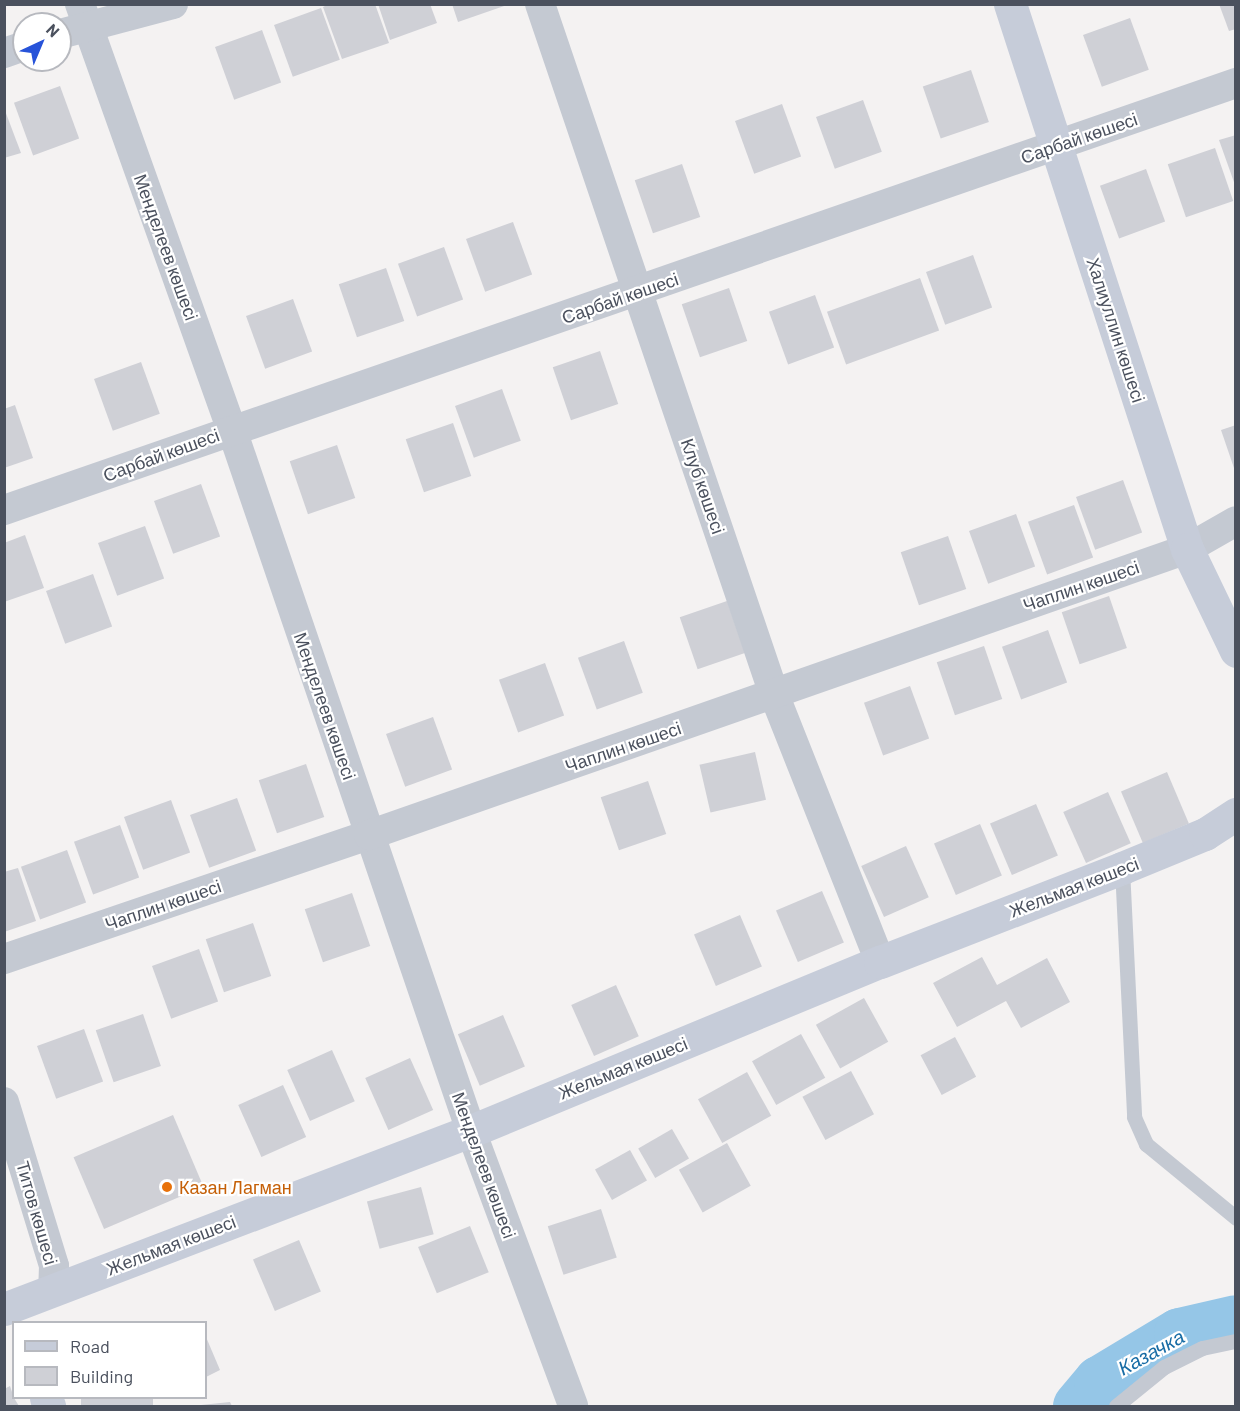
<!DOCTYPE html>
<html>
<head>
<meta charset="utf-8">
<style>
  body { margin:0 }
  #map { position:relative; width:1240px; height:1411px; overflow:hidden; background:#f4f2f2; font-family:Barlow,sans-serif }
  div>[style] { position:absolute }
  [style*='--x'] { left:calc(var(--x)*1px); top:calc(var(--y)*1px); width:calc(var(--w)*1px); rotate:calc(var(--a)*1deg) }
  .river>* { height:51px; margin:-25.5px; padding:0 25.5px; transform-origin:25.5px; border-radius:25.5px; background:#95c6e7 }
  .building>* { inset:0; background:#cfd0d6; transform-origin:0 0 }
  .lane>* { height:15px; margin:-7.5px; padding:0 7.5px; transform-origin:7.5px; border-radius:7.5px; background:#c4c9d2 }
  .street>* { height:30px; margin:-15px; padding:0 15px; transform-origin:15px; border-radius:15px; background:#c4c9d2 }
  .secondary>* { height:33px; margin:-16.5px; padding:0 16.5px; transform-origin:16.5px; border-radius:16.5px; background:#c6ccd9 }
  .dots>* { width:16px; height:16px; translate:-50% -50%; box-sizing:border-box; border:3px solid #fff; border-radius:50% }
  span { translate:-50% -50%; white-space:nowrap; text-align:center; line-height:1.15; -webkit-text-stroke:4.5px #fff; paint-order:stroke }
  .street-label { font-size:18px; color:#4b515e }
  .food-label { font-size:18px; color:#c56008 }
  .left { translate:0 -50%; text-align:left }
  .water-label { font-size:20px; color:#176ca5; font-style:italic }
  .frame { position:absolute; inset:0; border:6px solid #4b515e; pointer-events:none }
  .legend { position:absolute; left:12px; top:1321px; width:195px; height:78px; box-sizing:border-box; background:#fff; border:2px solid #b7b9bf; margin:0; padding:8px 10px; list-style:none; font-size:18px; color:#4b515e }
  .legend li { display:flex; align-items:center; gap:12px; height:30px }
  .legend b { width:30px; border:2px solid #b7b9bf }
  .north { position:absolute; left:12px; top:12px; width:60px; height:60px; box-sizing:border-box; background:#fff; border:2px solid #b7b9bf; border-radius:50%; rotate:44deg; font-size:16px; font-weight:700; line-height:24px; text-align:center; color:#4b515e }
  .north::after { content:''; display:block; margin:auto; width:21px; height:27px; background:#2753d9; clip-path:polygon(50% 0,100% 100%,50% 72%,0 100%) }
</style>
</head>
<body>
<div id="map">
  <div class="river">
    <i style="--x:1078;--y:1406;--w:33;--a:-50"></i>
    <i style="--x:1099;--y:1381;--w:93;--a:-31"></i>
    <i style="--x:1179;--y:1333;--w:58;--a:-12.8"></i>
  </div>
  <div class="building">
    <i style="clip-path:polygon(329px 4px,375px 4px,389px 43px,342px 59px,323px 7px)"></i>
    <i style="clip-path:polygon(378px 4px,430px 4px,437px 23px,390px 40px)"></i>
    <i style="clip-path:polygon(452px 4px,507px 4px,507px 5px,458px 22px)"></i>
    <i style="clip-path:polygon(1219px 4px,1236px 4px,1236px 29px,1229px 31px)"></i>
    <i style="left:321px;top:8px;width:55px;height:50px;rotate:70deg"></i>
    <i style="left:1130px;top:18px;width:55px;height:50px;rotate:70deg"></i>
    <i style="left:262px;top:30px;width:56px;height:50px;rotate:70deg"></i>
    <i style="left:971px;top:70px;width:55px;height:51px;rotate:71deg"></i>
    <i style="left:60px;top:86px;width:56px;height:49px;rotate:70deg"></i>
    <i style="left:863px;top:100px;width:55px;height:50px;rotate:70deg"></i>
    <i style="left:782px;top:104px;width:56px;height:50px;rotate:70deg"></i>
    <i style="clip-path:polygon(4px 108px,21px 153px,4px 158px)"></i>
    <i style="clip-path:polygon(1236px 135px,1236px 185px,1235px 185px,1219px 140px)"></i>
    <i style="left:1215px;top:148px;width:56px;height:50px;rotate:71deg"></i>
    <i style="left:682px;top:164px;width:56px;height:50px;rotate:71deg"></i>
    <i style="left:1146px;top:169px;width:56px;height:49px;rotate:70deg"></i>
    <i style="left:513px;top:222px;width:56px;height:50px;rotate:70deg"></i>
    <i style="left:444px;top:247px;width:56px;height:49px;rotate:70deg"></i>
    <i style="left:973px;top:255px;width:56px;height:50px;rotate:70deg"></i>
    <i style="left:386px;top:268px;width:56px;height:50px;rotate:71deg"></i>
    <i style="left:920px;top:278px;width:56px;height:99px;rotate:70deg"></i>
    <i style="left:729px;top:288px;width:56px;height:50px;rotate:71deg"></i>
    <i style="left:815px;top:295px;width:56px;height:49px;rotate:70deg"></i>
    <i style="left:293px;top:299px;width:56px;height:50px;rotate:70deg"></i>
    <i style="left:600px;top:351px;width:56px;height:50px;rotate:71deg"></i>
    <i style="left:141px;top:362px;width:55px;height:50px;rotate:70deg"></i>
    <i style="left:502px;top:389px;width:55px;height:50px;rotate:70deg"></i>
    <i style="clip-path:polygon(15px 405px,33px 458px,4px 468px,4px 409px)"></i>
    <i style="left:453px;top:423px;width:56px;height:50px;rotate:71deg"></i>
    <i style="clip-path:polygon(1236px 425px,1236px 471px,1235px 471px,1221px 430px)"></i>
    <i style="left:337px;top:445px;width:56px;height:50px;rotate:71deg"></i>
    <i style="left:1123px;top:480px;width:56px;height:50px;rotate:70deg"></i>
    <i style="left:201px;top:484px;width:56px;height:50px;rotate:70deg"></i>
    <i style="left:1074px;top:505px;width:56px;height:49px;rotate:70deg"></i>
    <i style="left:1016px;top:514px;width:56px;height:50px;rotate:70deg"></i>
    <i style="left:145px;top:526px;width:56px;height:50px;rotate:70deg"></i>
    <i style="clip-path:polygon(25px 535px,44px 588px,4px 602px,4px 543px)"></i>
    <i style="left:948px;top:536px;width:56px;height:50px;rotate:71deg"></i>
    <i style="left:93px;top:574px;width:56px;height:50px;rotate:70deg"></i>
    <i style="left:1109px;top:596px;width:55px;height:50px;rotate:71deg"></i>
    <i style="left:727px;top:601px;width:55px;height:50px;rotate:71deg"></i>
    <i style="left:1048px;top:630px;width:56px;height:49px;rotate:70deg"></i>
    <i style="left:624px;top:641px;width:55px;height:49px;rotate:70deg"></i>
    <i style="left:984px;top:646px;width:56px;height:50px;rotate:71deg"></i>
    <i style="left:545px;top:663px;width:56px;height:49px;rotate:70deg"></i>
    <i style="left:910px;top:686px;width:56px;height:49px;rotate:70deg"></i>
    <i style="left:433px;top:717px;width:56px;height:50px;rotate:70deg"></i>
    <i style="left:755px;top:752px;width:49px;height:57px;rotate:77deg"></i>
    <i style="left:306px;top:764px;width:56px;height:50px;rotate:71deg"></i>
    <i style="left:1167px;top:772px;width:56px;height:50px;rotate:67deg"></i>
    <i style="left:648px;top:781px;width:56px;height:50px;rotate:71deg"></i>
    <i style="left:1108px;top:792px;width:56px;height:49px;rotate:66deg"></i>
    <i style="left:237px;top:798px;width:56px;height:50px;rotate:70deg"></i>
    <i style="left:171px;top:800px;width:56px;height:50px;rotate:70deg"></i>
    <i style="left:1036px;top:804px;width:56px;height:50px;rotate:67deg"></i>
    <i style="left:980px;top:824px;width:56px;height:50px;rotate:67deg"></i>
    <i style="left:120px;top:825px;width:56px;height:49px;rotate:70deg"></i>
    <i style="left:906px;top:846px;width:56px;height:49px;rotate:66deg"></i>
    <i style="left:67px;top:850px;width:56px;height:49px;rotate:70deg"></i>
    <i style="clip-path:polygon(18px 868px,36px 921px,4px 932px,4px 872px)"></i>
    <i style="left:822px;top:891px;width:56px;height:50px;rotate:67deg"></i>
    <i style="left:352px;top:893px;width:56px;height:50px;rotate:71deg"></i>
    <i style="left:740px;top:915px;width:56px;height:50px;rotate:67deg"></i>
    <i style="left:253px;top:923px;width:56px;height:50px;rotate:71deg"></i>
    <i style="left:199px;top:949px;width:56px;height:50px;rotate:70deg"></i>
    <i style="clip-path:polygon(982px 957px,997px 985px,1047px 958px,1070px 1002px,1021px 1028px,1006px 1001px,957px 1027px,933px 983px)"></i>
    <i style="left:616px;top:985px;width:56px;height:49px;rotate:66deg"></i>
    <i style="left:864px;top:998px;width:50px;height:55px;rotate:61deg"></i>
    <i style="left:143px;top:1014px;width:55px;height:50px;rotate:71deg"></i>
    <i style="left:503px;top:1015px;width:56px;height:49px;rotate:67deg"></i>
    <i style="left:84px;top:1029px;width:56px;height:50px;rotate:70deg"></i>
    <i style="left:801px;top:1034px;width:50px;height:56px;rotate:61deg"></i>
    <i style="left:955px;top:1037px;width:45px;height:39px;rotate:62deg"></i>
    <i style="left:332px;top:1050px;width:56px;height:49px;rotate:66deg"></i>
    <i style="left:410px;top:1058px;width:57px;height:49px;rotate:66deg"></i>
    <i style="left:851px;top:1071px;width:49px;height:55px;rotate:62deg"></i>
    <i style="left:747px;top:1072px;width:50px;height:56px;rotate:61deg"></i>
    <i style="left:283px;top:1085px;width:57px;height:49px;rotate:66deg"></i>
    <i style="left:173px;top:1115px;width:78px;height:108px;rotate:67deg"></i>
    <i style="left:672px;top:1129px;width:34px;height:39px;rotate:60deg"></i>
    <i style="left:727px;top:1143px;width:49px;height:55px;rotate:61deg"></i>
    <i style="left:630px;top:1150px;width:35px;height:40px;rotate:61deg"></i>
    <i style="left:421px;top:1187px;width:49px;height:56px;rotate:75deg"></i>
    <i style="left:601px;top:1209px;width:51px;height:56px;rotate:72deg"></i>
    <i style="left:470px;top:1226px;width:50px;height:56px;rotate:68deg"></i>
    <i style="left:299px;top:1240px;width:56px;height:50px;rotate:67deg"></i>
    <i style="clip-path:polygon(206px 1337px,220px 1370px,206px 1377px)"></i>
    <i style="clip-path:polygon(10px 1386px,14px 1398px,19px 1406px,4px 1406px,4px 1389px)"></i>
    <i style="left:81px;top:1398px;width:72px;height:9px"></i>
    <i style="clip-path:polygon(230px 1402px,232px 1406px,201px 1406px,201px 1405px)"></i>
  </div>
  <div class="lane">
    <i style="--x:1122;--y:868;--w:249;--a:87.2"></i>
    <i style="--x:1134;--y:1117;--w:30;--a:66"></i>
    <i style="--x:1146;--y:1144;--w:117;--a:39.4"></i>
    <i style="--x:1116;--y:1406;--w:62;--a:-39.1"></i>
    <i style="--x:1164;--y:1367;--w:42;--a:-26.6"></i>
    <i style="--x:1202;--y:1348;--w:35;--a:-12"></i>
  </div>
  <div class="street">
    <i style="--x:80;--y:4;--w:452;--a:70.4"></i>
    <i style="--x:232;--y:430;--w:741;--a:71.17"></i>
    <i style="--x:471;--y:1131;--w:293;--a:69.6"></i>
    <i style="--x:540;--y:4;--w:729;--a:71.27"></i>
    <i style="--x:774;--y:694;--w:288;--a:68.4"></i>
    <i style="--x:60;--y:34;--w:117;--a:-14.9"></i>
    <i style="--x:4;--y:53;--w:21;--a:-19"></i>
    <i style="--x:4;--y:510;--w:1304;--a:-19.12"></i>
    <i style="--x:4;--y:959;--w:385;--a:-18.8"></i>
    <i style="--x:369;--y:835;--w:867;--a:-19.27"></i>
    <i style="--x:1187;--y:549;--w:56;--a:-29.7"></i>
    <i style="--x:4;--y:1102;--w:171;--a:73"></i>
    <i style="--x:54;--y:1266;--w:24;--a:92"></i>
  </div>
  <div class="secondary">
    <i style="--x:1010;--y:4;--w:573;--a:72.01"></i>
    <i style="--x:1187;--y:549;--w:113;--a:64.3"></i>
    <i style="--x:4;--y:1309;--w:500;--a:-20.9"></i>
    <i style="--x:471;--y:1131;--w:443;--a:-22.5"></i>
    <i style="--x:880;--y:962;--w:260;--a:-21.2"></i>
    <i style="--x:1122;--y:868;--w:90;--a:-22.3"></i>
    <i style="--x:1205;--y:834;--w:37;--a:-33"></i>
    <i style="--x:46;--y:1398;--w:9;--a:69"></i>
  </div>
  <div class="dots">
    <i style="left:167px;top:1187px;background:#e8710a"></i>
  </div>
  <div class="street-label">
    <span style="left:1079px;top:138px;rotate:-19deg">Сарбай көшесі</span>
    <span style="left:166px;top:247px;rotate:70deg">Менделеев көшесі</span>
    <span style="left:620px;top:298px;rotate:-19deg">Сарбай көшесі</span>
    <span style="left:1116px;top:330px;rotate:72deg">Халиуллин көшесі</span>
    <span style="left:161px;top:455px;rotate:-20deg">Сарбай көшесі</span>
    <span style="left:703px;top:486px;rotate:71deg">Клуб көшесі</span>
    <span style="left:1081px;top:586px;rotate:-19deg">Чаплин көшесі</span>
    <span style="left:325px;top:706px;rotate:71deg">Менделеев көшесі</span>
    <span style="left:623px;top:747px;rotate:-19deg">Чаплин көшесі</span>
    <span style="left:1074px;top:887px;rotate:-21deg">Жельмая көшесі</span>
    <span style="left:163px;top:905px;rotate:-19deg">Чаплин көшесі</span>
    <span style="left:623px;top:1068px;rotate:-22deg">Жельмая көшесі</span>
    <span style="left:484px;top:1165px;rotate:70deg">Менделеев көшесі</span>
    <span style="left:37px;top:1213px;rotate:74deg">Титов көшесі</span>
    <span style="left:171px;top:1245px;rotate:-21deg">Жельмая көшесі</span>
  </div>
  <div class="food-label">
    <span class="left" style="left:179px;top:1187px">Казан Лагман</span>
  </div>
  <div class="water-label">
    <span style="left:1151px;top:1352px;rotate:-29deg">Казачка</span>
  </div>
  <div class="frame"></div>
  <ul class="legend">
  <li><b style="height:8px;background:#c6ccd9"></b>Road</li>
  <li><b style="height:16px;background:#cfd0d6"></b>Building</li>
  </ul>
  <div class="north">N</div>
</div>
</body>
</html>
